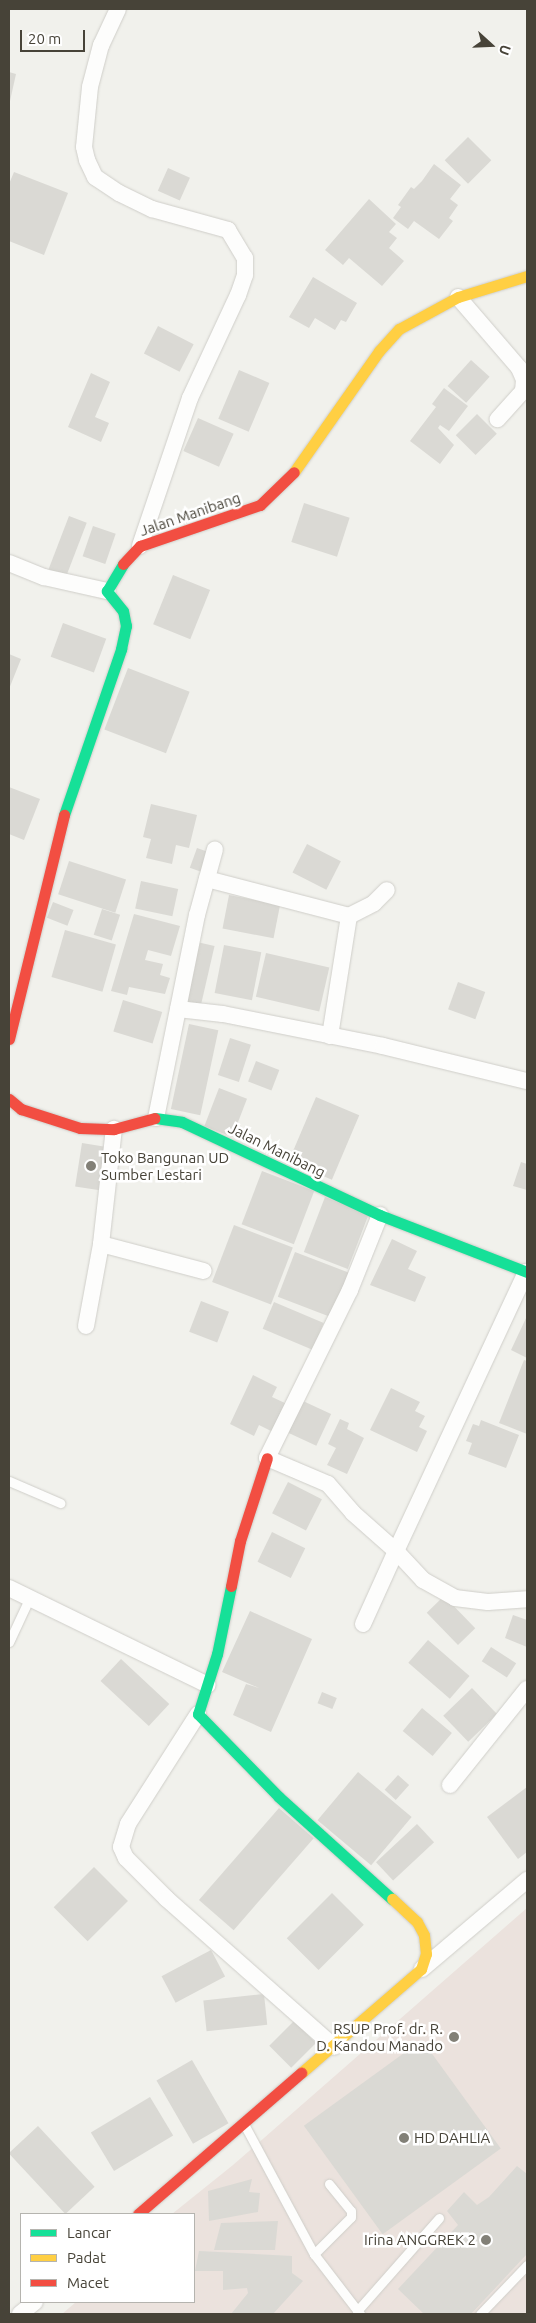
<!DOCTYPE html>
<html>
<head>
<meta charset="utf-8">
<style>
  body { margin:0 }
  #map { position:relative; width:536px; height:2323px; overflow:hidden; background:#f1f1ec; font-family:Ubuntu,sans-serif }
  div>[style] { position:absolute }
  [style*='--x'] { left:calc(var(--x)*1px); top:calc(var(--y)*1px); width:calc(var(--w)*1px); rotate:calc(var(--a)*1deg) }
  .medical>* { inset:0; background:#ebe2dd }
  .building>* { inset:0; background:#dad9d4; transform-origin:0 0 }
  .roads { filter:drop-shadow(0 0 1px #cfcec9) drop-shadow(0 0 1px #cfcec9) }
  .lane>* { height:9px; margin:-4.5px; padding:0 4.5px; transform-origin:4.5px; border-radius:4.5px; background:#fdfdfc }
  .street>* { height:16px; margin:-8px; padding:0 8px; transform-origin:8px; border-radius:8px; background:#fdfdfc }
  .fast>* { height:11px; margin:-5.5px; padding:0 5.5px; transform-origin:5.5px; border-radius:5.5px; background:#16e098 }
  .slow>* { height:11px; margin:-5.5px; padding:0 5.5px; transform-origin:5.5px; border-radius:5.5px; background:#ffcf43 }
  .jam>* { height:11px; margin:-5.5px; padding:0 5.5px; transform-origin:5.5px; border-radius:5.5px; background:#f24e42 }
  .dots>* { width:14px; height:14px; translate:-50% -50%; box-sizing:border-box; border:2px solid #fff; border-radius:50% }
  span { translate:-50% -50%; white-space:nowrap; text-align:center; line-height:1.15; -webkit-text-stroke:5px #fff; paint-order:stroke }
  .street-label { font-size:15px; color:#474338 }
  .poi-label { font-size:15px; color:#474338 }
  .left { translate:0 -50%; text-align:left }
  .right { translate:-100% -50%; text-align:right }
  .frame { position:absolute; inset:0; border:10px solid #474338; pointer-events:none }
  .legend { position:absolute; left:20px; top:2213px; width:175px; height:90px; box-sizing:border-box; background:#fff; border:1px solid #b5b4af; margin:0; padding:6px 9px; list-style:none; font-size:15px; color:#474338 }
  .legend li { display:flex; align-items:center; gap:10px; height:25px }
  .legend b { width:25px; border:1px solid #b5b4af }
  .north { position:absolute; left:466px; top:20px; width:50px; height:50px; -webkit-text-stroke:4px #fff; paint-order:stroke; rotate:110deg; font-size:14px; font-weight:700; line-height:20px; text-align:center; color:#474338 }
  .north::after { content:''; display:block; margin:auto; width:18px; height:22px; background:#474338; clip-path:polygon(50% 0,100% 100%,50% 72%,0 100%) }
  .scale { position:absolute; left:20px; top:30px; width:65px; height:22px; box-sizing:border-box; border:2px solid #474338; border-top:0; padding-left:6px; font-size:15px; line-height:18px; white-space:nowrap; color:#474338; -webkit-text-stroke:4px #fff; paint-order:stroke }
</style>
</head>
<body>
<div id="map">
  <div class="medical">
    <i style="clip-path:polygon(527px 1908px,527px 2314px,62px 2314px,76px 2302px,194px 2302px,194px 2214px,172px 2214px,233px 2165px)"></i>
  </div>
  <div class="building">
    <i style="clip-path:polygon(9px 72px,16px 74px,10px 101px,9px 101px)"></i>
    <i style="left:468px;top:137px;width:33px;height:33px;rotate:45deg"></i>
    <i style="clip-path:polygon(434px 164px,461px 185px,450px 199px,458px 205px,449px 218px,453px 221px,439px 239px,414px 221px,408px 229px,393px 218px,401px 207px,398px 205px,411px 187px,414px 189px,422px 181px)"></i>
    <i style="left:168px;top:168px;width:24px;height:25px;rotate:24deg"></i>
    <i style="clip-path:polygon(14px 172px,68px 193px,44px 255px,9px 241px,9px 184px)"></i>
    <i style="clip-path:polygon(369px 199px,396px 224px,389px 232px,397px 238px,389px 248px,404px 261px,382px 286px,349px 258px,343px 265px,325px 250px)"></i>
    <i style="clip-path:polygon(313px 277px,357px 303px,346px 322px,341px 320px,335px 330px,315px 318px,309px 328px,289px 317px)"></i>
    <i style="left:158px;top:326px;width:40px;height:31px;rotate:27deg"></i>
    <i style="left:471px;top:360px;width:25px;height:35px;rotate:42deg"></i>
    <i style="left:239px;top:370px;width:33px;height:53px;rotate:23deg"></i>
    <i style="clip-path:polygon(91px 373px,110px 382px,95px 417px,109px 423px,101px 442px,68px 427px)"></i>
    <i style="clip-path:polygon(444px 388px,468px 406px,449px 431px,440px 425px,438px 428px,454px 445px,440px 464px,410px 441px,436px 407px,432px 404px)"></i>
    <i style="left:477px;top:414px;width:28px;height:30px;rotate:45deg"></i>
    <i style="left:198px;top:418px;width:39px;height:36px;rotate:24deg"></i>
    <i style="left:304px;top:503px;width:48px;height:41px;rotate:18deg"></i>
    <i style="left:69px;top:516px;width:19px;height:57px;rotate:21deg"></i>
    <i style="left:93px;top:526px;width:24px;height:32px;rotate:19deg"></i>
    <i style="left:173px;top:575px;width:40px;height:53px;rotate:22deg"></i>
    <i style="left:63px;top:623px;width:46px;height:36px;rotate:20deg"></i>
    <i style="clip-path:polygon(9px 654px,21px 659px,9px 689px)"></i>
    <i style="left:128px;top:668px;width:66px;height:66px;rotate:21deg"></i>
    <i style="clip-path:polygon(9px 787px,40px 799px,24px 840px,9px 834px)"></i>
    <i style="clip-path:polygon(151px 804px,197px 815px,189px 848px,176px 845px,172px 864px,146px 858px,151px 839px,143px 837px)"></i>
    <i style="left:307px;top:844px;width:38px;height:32px;rotate:27deg"></i>
    <i style="left:197px;top:848px;width:12px;height:21px;rotate:20deg"></i>
    <i style="left:69px;top:861px;width:60px;height:35px;rotate:18deg"></i>
    <i style="left:141px;top:881px;width:38px;height:28px;rotate:12deg"></i>
    <i style="left:229px;top:895px;width:52px;height:34px;rotate:11deg"></i>
    <i style="left:53px;top:902px;width:22px;height:17px;rotate:21deg"></i>
    <i style="left:102px;top:909px;width:19px;height:27px;rotate:18deg"></i>
    <i style="clip-path:polygon(134px 914px,180px 926px,171px 956px,148px 950px,145px 960px,163px 964px,160px 975px,170px 978px,165px 994px,129px 987px,127px 995px,111px 991px)"></i>
    <i style="left:65px;top:930px;width:53px;height:49px;rotate:16deg"></i>
    <i style="left:197px;top:942px;width:18px;height:64px;rotate:13deg"></i>
    <i style="left:224px;top:945px;width:38px;height:49px;rotate:11deg"></i>
    <i style="left:266px;top:953px;width:65px;height:45px;rotate:13deg"></i>
    <i style="left:458px;top:982px;width:29px;height:29px;rotate:20deg"></i>
    <i style="left:123px;top:1000px;width:41px;height:33px;rotate:17deg"></i>
    <i style="left:189px;top:1024px;width:30px;height:87px;rotate:12deg"></i>
    <i style="left:230px;top:1038px;width:22px;height:39px;rotate:18deg"></i>
    <i style="left:256px;top:1061px;width:25px;height:22px;rotate:21deg"></i>
    <i style="left:219px;top:1088px;width:30px;height:41px;rotate:21deg"></i>
    <i style="left:316px;top:1097px;width:47px;height:70px;rotate:23deg"></i>
    <i style="left:82px;top:1143px;width:25px;height:44px;rotate:9deg"></i>
    <i style="clip-path:polygon(521px 1162px,527px 1164px,527px 1190px,513px 1186px)"></i>
    <i style="left:262px;top:1171px;width:56px;height:57px;rotate:21deg"></i>
    <i style="left:325px;top:1197px;width:47px;height:59px;rotate:21deg"></i>
    <i style="left:234px;top:1225px;width:63px;height:61px;rotate:21deg"></i>
    <i style="clip-path:polygon(392px 1239px,417px 1251px,408px 1269px,426px 1277px,415px 1302px,370px 1285px)"></i>
    <i style="left:295px;top:1252px;width:60px;height:48px;rotate:21deg"></i>
    <i style="left:201px;top:1301px;width:30px;height:33px;rotate:21deg"></i>
    <i style="left:274px;top:1302px;width:54px;height:29px;rotate:23deg"></i>
    <i style="clip-path:polygon(527px 1316px,527px 1358px,511px 1350px)"></i>
    <i style="clip-path:polygon(524px 1360px,527px 1361px,527px 1434px,499px 1423px)"></i>
    <i style="clip-path:polygon(253px 1375px,277px 1387px,272px 1397px,287px 1404px,273px 1432px,259px 1425px,254px 1436px,230px 1424px)"></i>
    <i style="clip-path:polygon(391px 1388px,420px 1402px,415px 1411px,425px 1416px,419px 1427px,427px 1431px,417px 1452px,370px 1430px)"></i>
    <i style="left:303px;top:1401px;width:31px;height:35px;rotate:25deg"></i>
    <i style="clip-path:polygon(340px 1419px,349px 1423px,347px 1429px,364px 1438px,347px 1474px,327px 1465px,336px 1448px,328px 1444px)"></i>
    <i style="clip-path:polygon(481px 1420px,519px 1435px,506px 1468px,468px 1454px,472px 1443px,466px 1441px,473px 1424px,479px 1426px)"></i>
    <i style="left:288px;top:1482px;width:38px;height:35px;rotate:27deg"></i>
    <i style="left:272px;top:1532px;width:37px;height:33px;rotate:26deg"></i>
    <i style="left:444px;top:1596px;width:45px;height:24px;rotate:46deg"></i>
    <i style="clip-path:polygon(250px 1611px,312px 1639px,271px 1732px,233px 1715px,246px 1684px,259px 1688px,222px 1672px)"></i>
    <i style="clip-path:polygon(513px 1615px,527px 1620px,527px 1647px,505px 1638px)"></i>
    <i style="left:428px;top:1640px;width:55px;height:30px;rotate:41deg"></i>
    <i style="left:491px;top:1647px;width:30px;height:17px;rotate:33deg"></i>
    <i style="left:121px;top:1659px;width:66px;height:30px;rotate:43deg"></i>
    <i style="left:472px;top:1688px;width:36px;height:40px;rotate:46deg"></i>
    <i style="left:322px;top:1692px;width:16px;height:12px;rotate:22deg"></i>
    <i style="left:422px;top:1708px;width:39px;height:30px;rotate:40deg"></i>
    <i style="left:358px;top:1772px;width:70px;height:63px;rotate:40deg"></i>
    <i style="left:398px;top:1775px;width:15px;height:20px;rotate:42deg"></i>
    <i style="clip-path:polygon(527px 1787px,527px 1852px,518px 1859px,487px 1817px)"></i>
    <i style="left:279px;top:1808px;width:46px;height:122px;rotate:41deg"></i>
    <i style="left:417px;top:1824px;width:25px;height:56px;rotate:47deg"></i>
    <i style="left:94px;top:1867px;width:48px;height:57px;rotate:45deg"></i>
    <i style="left:332px;top:1893px;width:45px;height:64px;rotate:45deg"></i>
    <i style="left:211px;top:1950px;width:30px;height:56px;rotate:62deg"></i>
    <i style="left:264px;top:1994px;width:31px;height:61px;rotate:84deg"></i>
    <i style="left:294px;top:2021px;width:31px;height:35px;rotate:45deg"></i>
    <i style="left:422px;top:2040px;width:134px;height:146px;rotate:54deg"></i>
    <i style="left:192px;top:2060px;width:73px;height:41px;rotate:60deg"></i>
    <i style="left:150px;top:2097px;width:45px;height:69px;rotate:59deg"></i>
    <i style="left:38px;top:2126px;width:83px;height:40px;rotate:47deg"></i>
    <i style="clip-path:polygon(517px 2166px,527px 2174px,527px 2254px,471px 2314px,424px 2314px,398px 2289px,458px 2225px,447px 2211px,464px 2192px,477px 2205px,489px 2197px)"></i>
    <i style="clip-path:polygon(252px 2179px,249px 2192px,260px 2193px,258px 2212px,209px 2221px,208px 2191px)"></i>
    <i style="clip-path:polygon(278px 2221px,275px 2250px,214px 2250px,221px 2223px)"></i>
    <i style="clip-path:polygon(199px 2251px,292px 2256px,292px 2273px,303px 2281px,273px 2314px,231px 2314px,248px 2293px,247px 2288px,223px 2290px,223px 2271px,195px 2271px)"></i>
  </div>
  <div class="roads">
    <div class="lane">
      <i style="--x:9;--y:1481;--w:56;--a:23.3"></i>
      <i style="--x:9;--y:1642;--w:50;--a:-65"></i>
      <i style="--x:244;--y:2124;--w:148;--a:61.7"></i>
      <i style="--x:314;--y:2254;--w:76;--a:52.5"></i>
      <i style="--x:314;--y:2254;--w:52;--a:-45"></i>
      <i style="--x:351;--y:2217;--w:6;--a:-90"></i>
      <i style="--x:351;--y:2211;--w:35;--a:-129"></i>
      <i style="--x:357;--y:2311;--w:124;--a:-48.6"></i>
      <i style="--x:480;--y:2314;--w:68;--a:-46.2"></i>
    </div>
    <div class="street">
      <i style="--x:118;--y:9;--w:40;--a:115"></i>
      <i style="--x:101;--y:45;--w:43;--a:104.7"></i>
      <i style="--x:90;--y:87;--w:60;--a:95.7"></i>
      <i style="--x:84;--y:147;--w:13;--a:77"></i>
      <i style="--x:87;--y:160;--w:19;--a:65"></i>
      <i style="--x:95;--y:177;--w:29;--a:34"></i>
      <i style="--x:119;--y:193;--w:37;--a:26"></i>
      <i style="--x:152;--y:209;--w:79;--a:15.4"></i>
      <i style="--x:228;--y:230;--w:33;--a:59"></i>
      <i style="--x:245;--y:258;--w:17;--a:90"></i>
      <i style="--x:245;--y:275;--w:21;--a:109"></i>
      <i style="--x:238;--y:295;--w:114;--a:115"></i>
      <i style="--x:190;--y:398;--w:156;--a:108.7"></i>
      <i style="--x:458;--y:297;--w:94;--a:49.3"></i>
      <i style="--x:519;--y:368;--w:13;--a:67"></i>
      <i style="--x:524;--y:380;--w:11;--a:95"></i>
      <i style="--x:523;--y:391;--w:38;--a:132"></i>
      <i style="--x:9;--y:563;--w:38;--a:22"></i>
      <i style="--x:44;--y:577;--w:65;--a:12.5"></i>
      <i style="--x:207;--y:879;--w:147;--a:14.6"></i>
      <i style="--x:178;--y:1009;--w:45;--a:6.3"></i>
      <i style="--x:223;--y:1014;--w:163;--a:11.3"></i>
      <i style="--x:383;--y:1046;--w:148;--a:13.7"></i>
      <i style="--x:330;--y:1036;--w:121;--a:-81"></i>
      <i style="--x:349;--y:916;--w:28;--a:-27"></i>
      <i style="--x:374;--y:903;--w:18;--a:-45"></i>
      <i style="--x:156;--y:1118;--w:207;--a:-78.6"></i>
      <i style="--x:197;--y:915;--w:68;--a:-74.7"></i>
      <i style="--x:380;--y:1215;--w:81;--a:111.8"></i>
      <i style="--x:350;--y:1290;--w:187;--a:116.3"></i>
      <i style="--x:267;--y:1458;--w:66;--a:23.1"></i>
      <i style="--x:328;--y:1484;--w:38;--a:49"></i>
      <i style="--x:353;--y:1513;--w:57;--a:41.5"></i>
      <i style="--x:396;--y:1551;--w:308;--a:-65"></i>
      <i style="--x:101;--y:1244;--w:106;--a:14.7"></i>
      <i style="--x:86;--y:1326;--w:83;--a:-79.6"></i>
      <i style="--x:101;--y:1244;--w:116;--a:-83.6"></i>
      <i style="--x:9;--y:1588;--w:221;--a:26"></i>
      <i style="--x:363;--y:1624;--w:80;--a:-65.7"></i>
      <i style="--x:396;--y:1551;--w:40;--a:47"></i>
      <i style="--x:423;--y:1580;--w:37;--a:29"></i>
      <i style="--x:455;--y:1598;--w:33;--a:7"></i>
      <i style="--x:488;--y:1602;--w:39;--a:-4"></i>
      <i style="--x:198;--y:1714;--w:130;--a:122.5"></i>
      <i style="--x:128;--y:1824;--w:24;--a:107"></i>
      <i style="--x:121;--y:1847;--w:12;--a:66"></i>
      <i style="--x:126;--y:1858;--w:58;--a:45"></i>
      <i style="--x:167;--y:1899;--w:223;--a:41.5"></i>
      <i style="--x:450;--y:1785;--w:123;--a:-51.3"></i>
      <i style="--x:422;--y:1969;--w:138;--a:-40.3"></i>
      <i style="--x:20;--y:2314;--w:19;--a:-39"></i>
    </div>
    <div class="fast">
      <i style="--x:64;--y:815;--w:176;--a:-71"></i>
      <i style="--x:121;--y:649;--w:24;--a:-78"></i>
      <i style="--x:126;--y:626;--w:15;--a:-101"></i>
      <i style="--x:123;--y:611;--w:26;--a:-129"></i>
      <i style="--x:107;--y:591;--w:31;--a:-59"></i>
      <i style="--x:155;--y:1118;--w:27;--a:8"></i>
      <i style="--x:182;--y:1122;--w:219;--a:25.2"></i>
      <i style="--x:380;--y:1215;--w:158;--a:21.2"></i>
      <i style="--x:231;--y:1586;--w:69;--a:101.6"></i>
      <i style="--x:217;--y:1654;--w:63;--a:107.6"></i>
      <i style="--x:198;--y:1714;--w:116;--a:45.7"></i>
      <i style="--x:279;--y:1797;--w:152;--a:42.1"></i>
    </div>
    <div class="slow">
      <i style="--x:294;--y:472;--w:148;--a:-54.9"></i>
      <i style="--x:379;--y:351;--w:30;--a:-48"></i>
      <i style="--x:399;--y:329;--w:67;--a:-28.5"></i>
      <i style="--x:458;--y:297;--w:72;--a:-16.9"></i>
      <i style="--x:301;--y:2073;--w:159;--a:-40.9"></i>
      <i style="--x:421;--y:1969;--w:16;--a:-72"></i>
      <i style="--x:426;--y:1954;--w:19;--a:-96"></i>
      <i style="--x:424;--y:1935;--w:15;--a:-118"></i>
      <i style="--x:417;--y:1922;--w:34;--a:-137"></i>
    </div>
    <div class="jam">
      <i style="--x:123;--y:564;--w:25;--a:-47"></i>
      <i style="--x:140;--y:546;--w:127;--a:-18.9"></i>
      <i style="--x:260;--y:505;--w:47;--a:-44.1"></i>
      <i style="--x:9;--y:1039;--w:231;--a:-76.2"></i>
      <i style="--x:9;--y:1099;--w:16;--a:40"></i>
      <i style="--x:21;--y:1109;--w:62;--a:17.9"></i>
      <i style="--x:80;--y:1128;--w:34;--a:2"></i>
      <i style="--x:114;--y:1129;--w:42;--a:-15"></i>
      <i style="--x:231;--y:1586;--w:46;--a:-78.7"></i>
      <i style="--x:240;--y:1541;--w:87;--a:-72"></i>
      <i style="--x:138;--y:2214;--w:216;--a:-40.9"></i>
    </div>
  </div>
  <div class="dots">
    <i style="left:91px;top:1166px;background:#828077"></i>
    <i style="left:454px;top:2037px;background:#828077"></i>
    <i style="left:404px;top:2138px;background:#828077"></i>
    <i style="left:486px;top:2240px;background:#828077"></i>
  </div>
  <div class="street-label">
    <span style="left:190px;top:514px;rotate:-19deg">Jalan Manibang</span>
    <span style="left:277px;top:1150px;rotate:26deg">Jalan Manibang</span>
  </div>
  <div class="poi-label">
    <span class="left" style="left:101px;top:1166px">Toko Bangunan UD<br>Sumber Lestari</span>
    <span class="right" style="left:443px;top:2037px">RSUP Prof. dr. R.<br>D. Kandou Manado</span>
    <span class="left" style="left:414px;top:2138px">HD DAHLIA</span>
    <span class="right" style="left:476px;top:2240px">Irina ANGGREK 2</span>
  </div>
  <div class="frame"></div>
  <ul class="legend">
  <li><b style="height:6px;background:#16e098"></b>Lancar</li>
  <li><b style="height:6px;background:#ffcf43"></b>Padat</li>
  <li><b style="height:6px;background:#f24e42"></b>Macet</li>
  </ul>
  <div class="north">U</div>
  <div class="scale">20 m</div>
</div>
</body>
</html>
